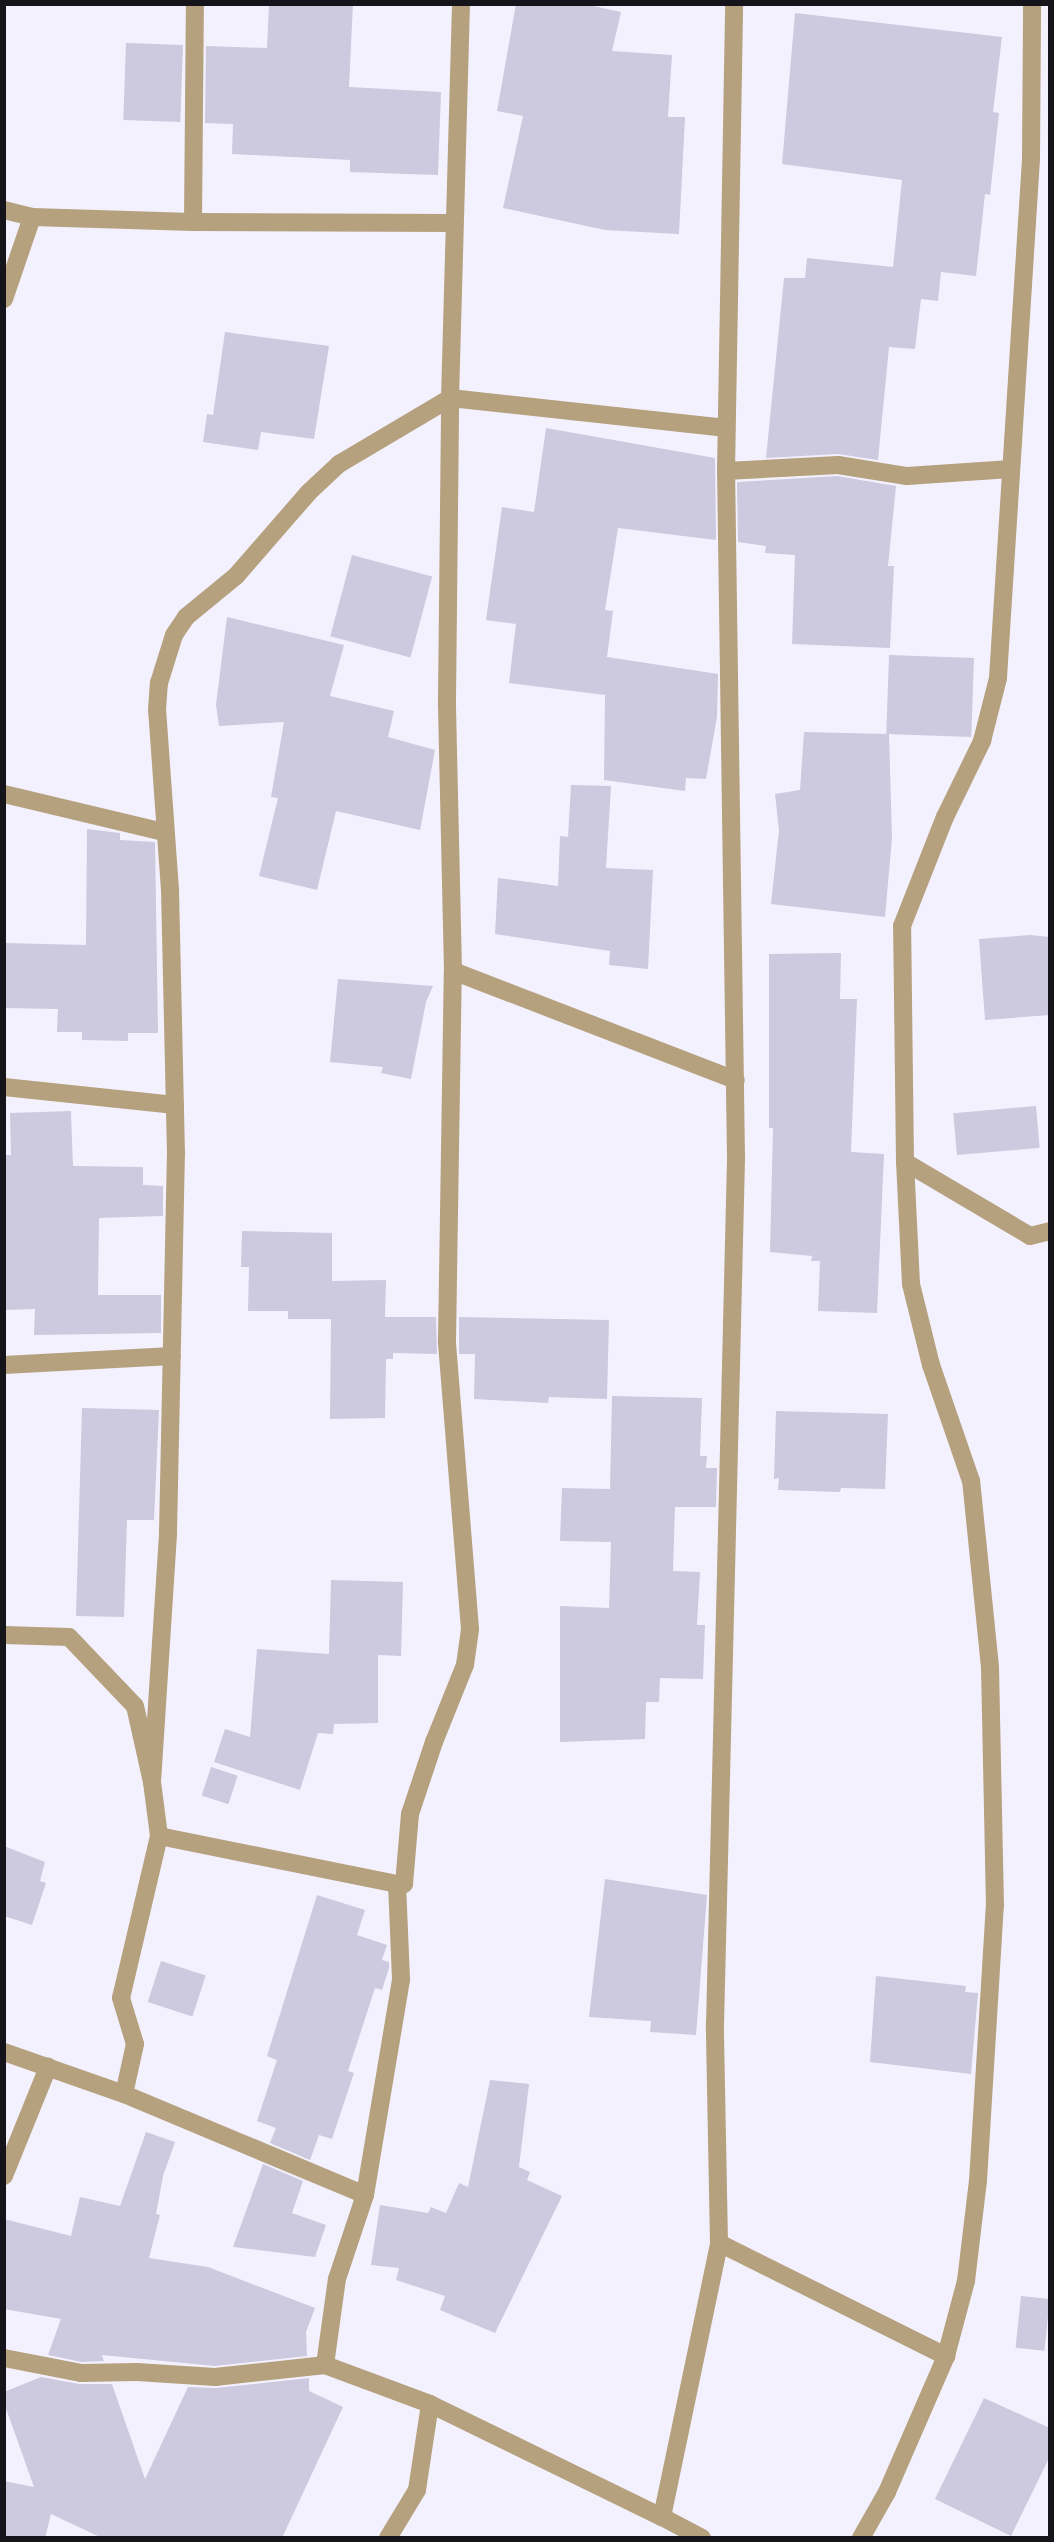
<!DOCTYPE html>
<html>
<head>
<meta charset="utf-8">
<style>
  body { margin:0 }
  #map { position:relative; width:1054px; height:2542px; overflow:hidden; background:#f4f1ff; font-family:Overpass,sans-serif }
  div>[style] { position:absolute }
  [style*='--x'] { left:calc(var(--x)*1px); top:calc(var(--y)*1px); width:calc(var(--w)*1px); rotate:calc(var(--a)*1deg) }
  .building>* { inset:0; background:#cdc9de; transform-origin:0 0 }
  .street>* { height:18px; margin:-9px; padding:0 9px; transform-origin:9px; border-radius:9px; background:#b5a17e }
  span { translate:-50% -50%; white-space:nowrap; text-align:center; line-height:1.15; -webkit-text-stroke:4.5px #fff; paint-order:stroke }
  .frame { position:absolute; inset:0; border:6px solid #15141b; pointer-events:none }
</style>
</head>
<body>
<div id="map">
  <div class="building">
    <i style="clip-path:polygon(269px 4px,353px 4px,349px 87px,441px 92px,438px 175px,350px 172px,350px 160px,232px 154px,233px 124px,205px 123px,206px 46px,267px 48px)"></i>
    <i style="clip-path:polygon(516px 4px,584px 4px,621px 12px,612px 51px,672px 55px,668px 117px,685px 117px,679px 234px,605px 230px,503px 208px,523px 116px,497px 111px)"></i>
    <i style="clip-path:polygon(795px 13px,1002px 37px,993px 112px,999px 113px,990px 195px,985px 194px,976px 276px,941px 272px,938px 301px,921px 299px,915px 349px,889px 347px,878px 460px,838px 454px,766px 458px,784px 278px,805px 278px,807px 258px,893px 267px,902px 180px,782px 164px)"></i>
    <i style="left:126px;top:43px;width:57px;height:77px;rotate:2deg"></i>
    <i style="clip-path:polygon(225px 332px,329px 346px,314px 439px,261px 432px,258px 450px,203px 442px,207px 414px,213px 415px)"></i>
    <i style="clip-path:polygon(546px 428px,715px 458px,716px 540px,618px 528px,605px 610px,613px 611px,607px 657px,718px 674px,717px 717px,706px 779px,686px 778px,685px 791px,604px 780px,605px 695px,509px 683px,516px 624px,486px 620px,502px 507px,534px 512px)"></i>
    <i style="clip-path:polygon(837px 476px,896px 486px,888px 566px,894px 566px,890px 648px,792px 644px,795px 555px,765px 553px,766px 546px,738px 542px,737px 482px)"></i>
    <i style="left:352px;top:555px;width:83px;height:84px;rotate:15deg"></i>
    <i style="clip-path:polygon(227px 617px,344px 645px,330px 696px,394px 711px,388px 737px,435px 750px,420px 830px,336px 811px,317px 890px,259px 876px,278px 798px,271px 797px,284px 722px,219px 726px,216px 705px)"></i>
    <i style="left:974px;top:658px;width:79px;height:85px;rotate:92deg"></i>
    <i style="clip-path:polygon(804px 732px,889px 734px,892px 838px,885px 917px,771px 904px,779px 830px,775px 794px,800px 790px)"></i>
    <i style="clip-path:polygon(571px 785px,611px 786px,606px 868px,653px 870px,648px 969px,609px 965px,610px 951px,495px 934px,498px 878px,558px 886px,560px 836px,568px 837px)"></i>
    <i style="clip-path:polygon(87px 829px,120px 833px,120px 840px,155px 842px,158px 1033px,128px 1033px,128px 1041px,82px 1040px,82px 1032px,57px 1032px,58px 1009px,4px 1008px,4px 943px,86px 945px)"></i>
    <i style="clip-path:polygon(1030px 935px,1050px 937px,1050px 1015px,985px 1020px,979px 939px)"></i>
    <i style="clip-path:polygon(841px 953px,840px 999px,857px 999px,851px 1152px,884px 1154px,877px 1313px,818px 1311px,820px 1261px,811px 1261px,812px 1256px,770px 1252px,773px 1128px,769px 1128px,769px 954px)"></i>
    <i style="clip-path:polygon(338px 979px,433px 986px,426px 1002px,411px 1079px,381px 1073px,383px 1067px,330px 1062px)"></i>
    <i style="left:1036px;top:1106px;width:42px;height:83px;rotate:85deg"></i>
    <i style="clip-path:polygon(71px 1111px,73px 1166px,143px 1167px,143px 1185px,163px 1186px,163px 1216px,99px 1218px,98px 1295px,161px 1295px,161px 1333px,34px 1335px,35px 1309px,4px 1310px,4px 1155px,11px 1155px,10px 1113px)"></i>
    <i style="clip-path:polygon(242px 1231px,332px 1233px,332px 1281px,386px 1280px,385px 1317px,436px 1317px,437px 1354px,393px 1353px,393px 1359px,386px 1359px,385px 1418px,330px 1419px,331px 1319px,288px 1319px,288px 1311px,248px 1311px,249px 1267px,241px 1267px)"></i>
    <i style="clip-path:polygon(459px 1317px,609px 1320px,607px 1399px,549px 1397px,548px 1403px,474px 1399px,475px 1354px,459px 1354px)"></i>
    <i style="clip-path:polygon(612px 1396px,702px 1398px,700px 1456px,707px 1456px,706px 1468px,717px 1468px,716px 1507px,675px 1507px,673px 1571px,700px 1572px,697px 1625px,705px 1625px,703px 1679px,660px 1678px,659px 1702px,646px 1702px,645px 1739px,560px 1742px,560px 1606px,609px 1608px,611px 1542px,560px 1541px,562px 1488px,610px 1489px)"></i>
    <i style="clip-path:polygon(82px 1408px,159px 1410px,154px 1520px,127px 1520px,124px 1617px,76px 1616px)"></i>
    <i style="clip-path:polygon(776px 1411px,888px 1414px,885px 1489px,841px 1488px,840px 1492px,778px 1490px,779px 1478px,774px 1479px)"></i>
    <i style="clip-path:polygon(331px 1580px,403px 1582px,401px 1656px,378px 1655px,378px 1723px,334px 1724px,333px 1734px,318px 1733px,300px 1790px,214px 1762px,225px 1729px,250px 1737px,257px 1649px,329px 1654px)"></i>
    <i style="left:211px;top:1767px;width:28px;height:30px;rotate:18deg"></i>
    <i style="clip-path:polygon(4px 1846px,45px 1862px,40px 1881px,46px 1883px,32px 1925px,4px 1916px)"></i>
    <i style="clip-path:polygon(605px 1879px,707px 1895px,696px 2035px,650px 2032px,651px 2021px,589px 2017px)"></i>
    <i style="clip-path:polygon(317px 1895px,365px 1910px,357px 1935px,387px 1945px,382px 1960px,389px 1962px,389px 1968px,382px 1990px,375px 1988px,348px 2071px,354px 2073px,332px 2139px,319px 2135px,310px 2160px,270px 2143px,276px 2128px,257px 2121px,277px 2060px,267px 2056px)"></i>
    <i style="left:161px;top:1961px;width:47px;height:43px;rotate:18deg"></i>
    <i style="clip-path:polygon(876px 1976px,966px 1986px,965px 1992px,978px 1993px,971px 2074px,870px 2062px)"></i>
    <i style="clip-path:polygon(490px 2080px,529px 2084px,519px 2167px,530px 2172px,527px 2180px,562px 2196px,495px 2333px,440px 2310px,445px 2296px,396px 2280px,399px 2268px,371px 2265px,380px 2205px,428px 2213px,431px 2207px,446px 2213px,459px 2183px,468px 2187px)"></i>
    <i style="clip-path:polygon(146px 2132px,175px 2142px,163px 2176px,156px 2214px,160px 2215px,149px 2258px,208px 2267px,315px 2308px,306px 2332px,307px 2356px,215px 2366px,102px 2355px,104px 2361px,82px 2362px,48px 2355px,61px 2319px,4px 2309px,4px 2219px,71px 2236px,80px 2197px,120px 2206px)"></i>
    <i style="clip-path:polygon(263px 2164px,303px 2181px,292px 2213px,326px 2225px,315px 2257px,233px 2247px)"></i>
    <i style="left:1021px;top:2296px;width:29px;height:52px;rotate:6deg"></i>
    <i style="clip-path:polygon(41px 2377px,79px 2384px,112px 2384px,145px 2479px,188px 2387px,216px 2388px,309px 2378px,309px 2391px,343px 2407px,282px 2538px,102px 2538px,51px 2514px,45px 2538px,4px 2538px,4px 2481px,34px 2487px,4px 2403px,4px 2392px)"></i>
    <i style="clip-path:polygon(984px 2398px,1050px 2428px,1050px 2456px,1011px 2536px,935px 2499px)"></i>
  </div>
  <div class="street">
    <i style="--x:4;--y:210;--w:29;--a:14"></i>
    <i style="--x:193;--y:222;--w:218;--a:-89.5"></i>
    <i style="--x:4;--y:299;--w:87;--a:-71.1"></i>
    <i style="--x:32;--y:217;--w:161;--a:1.8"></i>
    <i style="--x:193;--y:222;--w:260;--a:0.2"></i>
    <i style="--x:726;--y:471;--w:112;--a:-3.1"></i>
    <i style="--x:838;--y:465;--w:70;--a:9.1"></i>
    <i style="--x:907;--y:476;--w:104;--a:-3.9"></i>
    <i style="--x:4;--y:794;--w:163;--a:13.4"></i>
    <i style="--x:453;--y:971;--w:303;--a:21.1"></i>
    <i style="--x:4;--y:1087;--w:172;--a:6"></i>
    <i style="--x:905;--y:1162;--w:145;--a:30.6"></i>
    <i style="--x:1030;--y:1236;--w:21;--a:-14"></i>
    <i style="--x:4;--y:1365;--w:168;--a:-3.1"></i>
    <i style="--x:4;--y:1635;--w:65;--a:1.8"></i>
    <i style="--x:69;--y:1637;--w:95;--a:46.3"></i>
    <i style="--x:135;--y:1706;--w:78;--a:77.4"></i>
    <i style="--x:152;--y:1782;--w:54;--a:82.6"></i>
    <i style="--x:159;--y:1836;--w:243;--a:11.4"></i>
    <i style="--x:152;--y:1782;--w:250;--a:-86.3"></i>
    <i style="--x:168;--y:1533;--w:379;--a:-88.8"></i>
    <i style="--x:176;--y:1154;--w:264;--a:-91.3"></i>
    <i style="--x:170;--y:890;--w:180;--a:-94.1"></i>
    <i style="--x:157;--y:710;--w:27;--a:-86"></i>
    <i style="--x:159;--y:683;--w:50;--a:-72.6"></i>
    <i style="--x:174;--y:635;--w:22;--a:-56"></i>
    <i style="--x:186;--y:617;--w:65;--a:-39.4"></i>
    <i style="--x:236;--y:576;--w:111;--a:-49"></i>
    <i style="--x:309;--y:492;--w:41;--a:-43"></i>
    <i style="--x:339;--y:464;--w:129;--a:-30.7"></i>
    <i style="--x:450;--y:398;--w:278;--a:6.2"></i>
    <i style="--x:159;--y:1836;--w:166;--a:103.2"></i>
    <i style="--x:121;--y:1998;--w:48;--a:73.1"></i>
    <i style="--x:135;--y:2044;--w:51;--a:102.4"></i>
    <i style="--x:124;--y:2094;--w:261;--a:22.7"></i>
    <i style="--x:4;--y:2052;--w:127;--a:19.3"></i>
    <i style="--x:4;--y:2176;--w:118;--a:-68"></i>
    <i style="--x:719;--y:2243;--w:254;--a:26.5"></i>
    <i style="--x:4;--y:2358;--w:78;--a:11"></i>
    <i style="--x:81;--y:2373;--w:56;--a:-1"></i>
    <i style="--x:137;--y:2372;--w:78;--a:3.7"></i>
    <i style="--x:215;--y:2377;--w:111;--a:-6.2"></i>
    <i style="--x:430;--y:2404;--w:258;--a:26"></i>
    <i style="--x:388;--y:2538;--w:56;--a:-58.9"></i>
    <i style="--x:417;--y:2490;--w:87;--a:-81.4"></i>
    <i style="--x:430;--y:2404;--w:112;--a:-159.6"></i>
    <i style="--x:325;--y:2365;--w:87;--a:-82.1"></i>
    <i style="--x:337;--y:2279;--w:89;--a:-71.6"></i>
    <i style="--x:365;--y:2195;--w:219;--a:-80.5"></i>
    <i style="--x:401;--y:1979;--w:95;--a:-92.4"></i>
    <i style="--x:397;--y:1884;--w:7;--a:0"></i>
    <i style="--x:404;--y:1884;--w:70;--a:-85.1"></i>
    <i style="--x:410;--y:1814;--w:76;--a:-71.6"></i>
    <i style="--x:434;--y:1742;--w:83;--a:-68.1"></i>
    <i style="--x:465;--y:1665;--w:36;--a:-82"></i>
    <i style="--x:470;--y:1629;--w:289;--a:-94.6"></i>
    <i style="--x:447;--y:1341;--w:370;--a:-89.1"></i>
    <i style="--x:453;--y:971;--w:270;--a:-91.3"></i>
    <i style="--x:447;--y:701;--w:303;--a:-89.4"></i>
    <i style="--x:450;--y:398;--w:394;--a:-88.4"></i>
    <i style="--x:702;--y:2538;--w:45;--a:-152.3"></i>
    <i style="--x:662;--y:2517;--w:280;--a:-78.2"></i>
    <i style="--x:719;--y:2243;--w:218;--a:-91.1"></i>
    <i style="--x:715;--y:2025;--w:867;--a:-88.61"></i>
    <i style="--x:736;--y:1158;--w:687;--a:-90.83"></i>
    <i style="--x:726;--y:471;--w:467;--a:-89"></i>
    <i style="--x:861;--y:2538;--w:53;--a:-60.5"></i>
    <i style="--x:887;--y:2492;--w:148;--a:-66.5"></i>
    <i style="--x:946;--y:2356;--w:78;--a:-75.1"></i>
    <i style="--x:966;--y:2281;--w:101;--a:-83.2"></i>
    <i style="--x:978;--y:2181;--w:276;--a:-86.5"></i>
    <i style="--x:995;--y:1906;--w:239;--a:-91.2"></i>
    <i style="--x:990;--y:1667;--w:187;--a:-95.8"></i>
    <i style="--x:971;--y:1481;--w:123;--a:-109"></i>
    <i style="--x:931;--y:1365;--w:83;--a:-103.9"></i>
    <i style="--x:911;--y:1284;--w:122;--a:-92.8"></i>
    <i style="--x:905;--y:1162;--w:236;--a:-90.7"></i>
    <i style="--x:902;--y:926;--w:117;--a:-68.5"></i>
    <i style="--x:945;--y:817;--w:85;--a:-64"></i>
    <i style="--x:982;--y:741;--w:65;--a:-75.7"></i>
    <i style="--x:998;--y:678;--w:520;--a:-86.36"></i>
    <i style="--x:1031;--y:159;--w:155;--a:-89.6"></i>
  </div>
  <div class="frame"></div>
</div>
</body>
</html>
